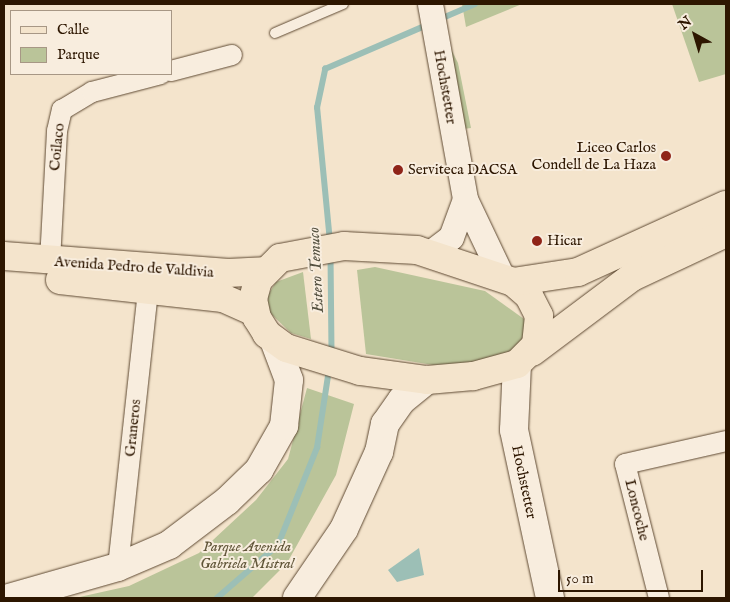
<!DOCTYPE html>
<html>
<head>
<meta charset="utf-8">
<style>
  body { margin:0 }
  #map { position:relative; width:730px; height:602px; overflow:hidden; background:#f4e4cc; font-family:"IM FELL English",serif }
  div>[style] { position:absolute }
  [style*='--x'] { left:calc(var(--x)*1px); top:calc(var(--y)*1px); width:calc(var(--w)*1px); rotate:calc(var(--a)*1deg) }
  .green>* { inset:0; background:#bac499 }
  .water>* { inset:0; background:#9cbfb6 }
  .stream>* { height:5.5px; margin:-2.75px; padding:0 2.75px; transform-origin:2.75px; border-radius:2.75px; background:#9cbfb6 }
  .roads { filter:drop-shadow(0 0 1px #5f4a33) drop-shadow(0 0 1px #5f4a33) }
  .service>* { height:10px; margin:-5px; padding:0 5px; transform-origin:5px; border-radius:5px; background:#f8edde }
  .minor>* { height:20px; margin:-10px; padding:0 10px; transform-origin:10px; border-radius:10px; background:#f8edde }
  .tertiary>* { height:25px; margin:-12.5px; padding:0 12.5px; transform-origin:12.5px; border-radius:12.5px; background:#f8edde }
  .secondary>* { height:28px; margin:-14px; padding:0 14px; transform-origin:14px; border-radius:14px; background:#f8edde }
  .primary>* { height:28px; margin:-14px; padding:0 14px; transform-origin:14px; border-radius:14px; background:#f4e4cc }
  .dots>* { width:14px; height:14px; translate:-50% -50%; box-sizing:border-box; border:2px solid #f8edde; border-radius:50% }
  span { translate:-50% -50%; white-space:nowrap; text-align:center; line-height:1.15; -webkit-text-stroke:4px #f8edde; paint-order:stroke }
  .street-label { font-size:15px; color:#2d1600 }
  .poi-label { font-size:15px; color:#2d1600 }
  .right { translate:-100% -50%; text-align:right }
  .left { translate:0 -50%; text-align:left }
  .park-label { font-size:15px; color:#5e5336; font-style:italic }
  .water-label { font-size:16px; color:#545140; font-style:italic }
  .frame { position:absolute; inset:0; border:5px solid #2d1600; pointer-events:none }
  .legend { position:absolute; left:10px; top:10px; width:162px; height:65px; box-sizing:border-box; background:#f8edde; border:1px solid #a79785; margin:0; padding:6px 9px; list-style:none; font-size:15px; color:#2d1600 }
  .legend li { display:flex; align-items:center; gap:10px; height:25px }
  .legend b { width:25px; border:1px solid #a79785 }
  .north { position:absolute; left:670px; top:10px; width:50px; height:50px; -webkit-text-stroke:4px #f8edde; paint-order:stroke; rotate:321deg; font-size:14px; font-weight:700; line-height:20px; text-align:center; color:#2d1600 }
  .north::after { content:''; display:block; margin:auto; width:18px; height:22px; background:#2d1600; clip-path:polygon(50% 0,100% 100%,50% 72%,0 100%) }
  .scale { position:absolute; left:558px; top:570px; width:145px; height:22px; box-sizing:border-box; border:2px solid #2d1600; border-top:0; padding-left:6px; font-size:15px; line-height:18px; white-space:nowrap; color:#2d1600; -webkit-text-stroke:4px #f8edde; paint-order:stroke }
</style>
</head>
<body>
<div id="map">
  <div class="green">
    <i style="clip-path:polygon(462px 4px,522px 4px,466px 27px)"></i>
    <i style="clip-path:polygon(672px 4px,726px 4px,726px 74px,699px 82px)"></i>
    <i style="clip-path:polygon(448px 43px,458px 63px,471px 128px,463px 129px)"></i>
    <i style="clip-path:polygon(375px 267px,485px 291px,524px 319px,527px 335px,519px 348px,480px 363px,433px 365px,366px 354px,357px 270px)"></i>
    <i style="clip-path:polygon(303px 272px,311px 339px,291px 333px,267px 310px,268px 295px,276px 282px)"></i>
    <i style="clip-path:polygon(307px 388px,354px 404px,336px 475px,287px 563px,252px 598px,75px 598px,129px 586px,199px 553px,256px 500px,288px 459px)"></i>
  </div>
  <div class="water">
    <i style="clip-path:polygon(419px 548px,424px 575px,397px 582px,388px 570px)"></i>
  </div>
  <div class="stream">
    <i style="--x:438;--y:20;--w:40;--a:-23.4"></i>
    <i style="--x:330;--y:242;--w:135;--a:-95.5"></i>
    <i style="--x:317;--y:108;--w:40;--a:-78"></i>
    <i style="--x:325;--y:69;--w:111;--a:-23.3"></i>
    <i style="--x:331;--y:256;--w:98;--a:89.4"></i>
    <i style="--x:217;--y:598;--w:81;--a:-41"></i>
    <i style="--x:278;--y:545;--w:105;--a:-68.1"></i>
    <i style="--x:317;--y:448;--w:79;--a:-81.3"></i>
  </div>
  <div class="roads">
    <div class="service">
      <i style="--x:275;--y:33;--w:74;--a:-23.1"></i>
    </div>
    <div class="minor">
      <i style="--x:171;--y:71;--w:63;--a:-14.7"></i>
      <i style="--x:50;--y:261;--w:130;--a:-86.9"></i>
      <i style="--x:57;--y:131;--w:22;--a:-77"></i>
      <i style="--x:62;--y:110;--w:35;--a:-31"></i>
      <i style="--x:92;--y:92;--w:71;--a:-14.6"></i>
      <i style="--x:118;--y:567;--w:279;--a:-83.8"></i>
      <i style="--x:659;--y:598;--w:138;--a:-104.2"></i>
      <i style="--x:625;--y:464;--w:104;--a:-12.8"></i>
    </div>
    <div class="tertiary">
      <i style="--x:430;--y:4;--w:198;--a:79.8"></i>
      <i style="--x:465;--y:199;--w:86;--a:64.6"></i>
      <i style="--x:430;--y:253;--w:26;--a:-37"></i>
      <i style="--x:451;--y:237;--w:40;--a:-69.8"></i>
    </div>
    <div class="secondary">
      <i style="--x:517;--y:364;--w:66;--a:92.6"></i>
      <i style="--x:514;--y:430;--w:172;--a:77.9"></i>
      <i style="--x:9;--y:598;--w:113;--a:-15.9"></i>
      <i style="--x:118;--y:567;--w:56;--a:-23.3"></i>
      <i style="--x:169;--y:545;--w:73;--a:-37.2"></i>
      <i style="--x:227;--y:501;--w:45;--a:-44.1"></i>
      <i style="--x:259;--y:470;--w:51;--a:-60.4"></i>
      <i style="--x:284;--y:426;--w:46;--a:-83.8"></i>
      <i style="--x:289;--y:380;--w:43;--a:-110.6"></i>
      <i style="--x:297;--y:598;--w:83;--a:-55.7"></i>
      <i style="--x:344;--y:529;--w:85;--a:-65.6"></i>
      <i style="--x:379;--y:452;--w:29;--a:-78"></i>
      <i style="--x:385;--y:424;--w:29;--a:-55"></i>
      <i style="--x:402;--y:400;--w:32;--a:-39"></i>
    </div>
    <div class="primary">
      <i style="--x:344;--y:246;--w:73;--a:3.1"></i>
      <i style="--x:417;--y:250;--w:101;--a:18.4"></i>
      <i style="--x:513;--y:282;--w:21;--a:41"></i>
      <i style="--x:529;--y:296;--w:22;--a:63"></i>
      <i style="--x:539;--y:316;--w:29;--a:96"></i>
      <i style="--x:536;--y:345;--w:27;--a:135"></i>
      <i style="--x:517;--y:364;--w:46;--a:164.7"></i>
      <i style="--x:473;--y:376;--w:46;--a:175"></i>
      <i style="--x:427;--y:380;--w:68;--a:-172.3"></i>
      <i style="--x:360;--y:371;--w:77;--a:-162.7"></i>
      <i style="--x:286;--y:348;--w:24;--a:-144"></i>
      <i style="--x:267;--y:334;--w:19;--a:-122"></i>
      <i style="--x:257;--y:318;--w:19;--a:-102"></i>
      <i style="--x:253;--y:299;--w:20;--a:-75"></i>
      <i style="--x:258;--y:280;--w:31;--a:-45"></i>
      <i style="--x:280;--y:258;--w:65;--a:-10.6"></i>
      <i style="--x:4;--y:256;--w:225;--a:4.3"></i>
      <i style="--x:228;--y:273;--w:36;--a:-3"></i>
      <i style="--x:60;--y:280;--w:164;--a:6.3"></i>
      <i style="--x:223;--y:298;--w:35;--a:24"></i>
      <i style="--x:513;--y:282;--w:66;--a:-8.7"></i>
      <i style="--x:578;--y:272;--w:162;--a:-24.4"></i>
      <i style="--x:532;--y:352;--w:125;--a:-36.9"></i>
      <i style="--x:632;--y:277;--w:104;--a:-25.1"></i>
    </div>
  </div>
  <div class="dots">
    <i style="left:666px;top:156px;background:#8f2418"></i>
    <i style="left:398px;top:170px;background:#8f2418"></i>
    <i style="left:537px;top:241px;background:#8f2418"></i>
  </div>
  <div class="street-label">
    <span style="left:445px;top:87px;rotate:80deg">Hochstetter</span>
    <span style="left:57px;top:147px;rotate:-84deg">Coilaco</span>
    <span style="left:134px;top:267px;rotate:4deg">Avenida Pedro de Valdivia</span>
    <span style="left:133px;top:428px;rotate:-84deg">Graneros</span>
    <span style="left:524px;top:482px;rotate:78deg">Hochstetter</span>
    <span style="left:637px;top:510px;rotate:76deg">Loncoche</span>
  </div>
  <div class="poi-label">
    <span class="right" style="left:656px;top:156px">Liceo Carlos<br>Condell de La Haza</span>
    <span class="left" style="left:408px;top:170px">Serviteca DACSA</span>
    <span class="left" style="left:547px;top:241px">Hicar</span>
  </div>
  <div class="park-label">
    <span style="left:247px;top:555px">Parque Avenida<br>Gabriela Mistral</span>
  </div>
  <div class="water-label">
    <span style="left:317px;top:270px;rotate:-93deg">Estero Temuco</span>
  </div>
  <div class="frame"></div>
  <ul class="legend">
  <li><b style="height:6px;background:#f4e4cc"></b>Calle</li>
  <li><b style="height:14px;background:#bac499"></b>Parque</li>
  </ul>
  <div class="north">N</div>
  <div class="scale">50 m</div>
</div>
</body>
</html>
